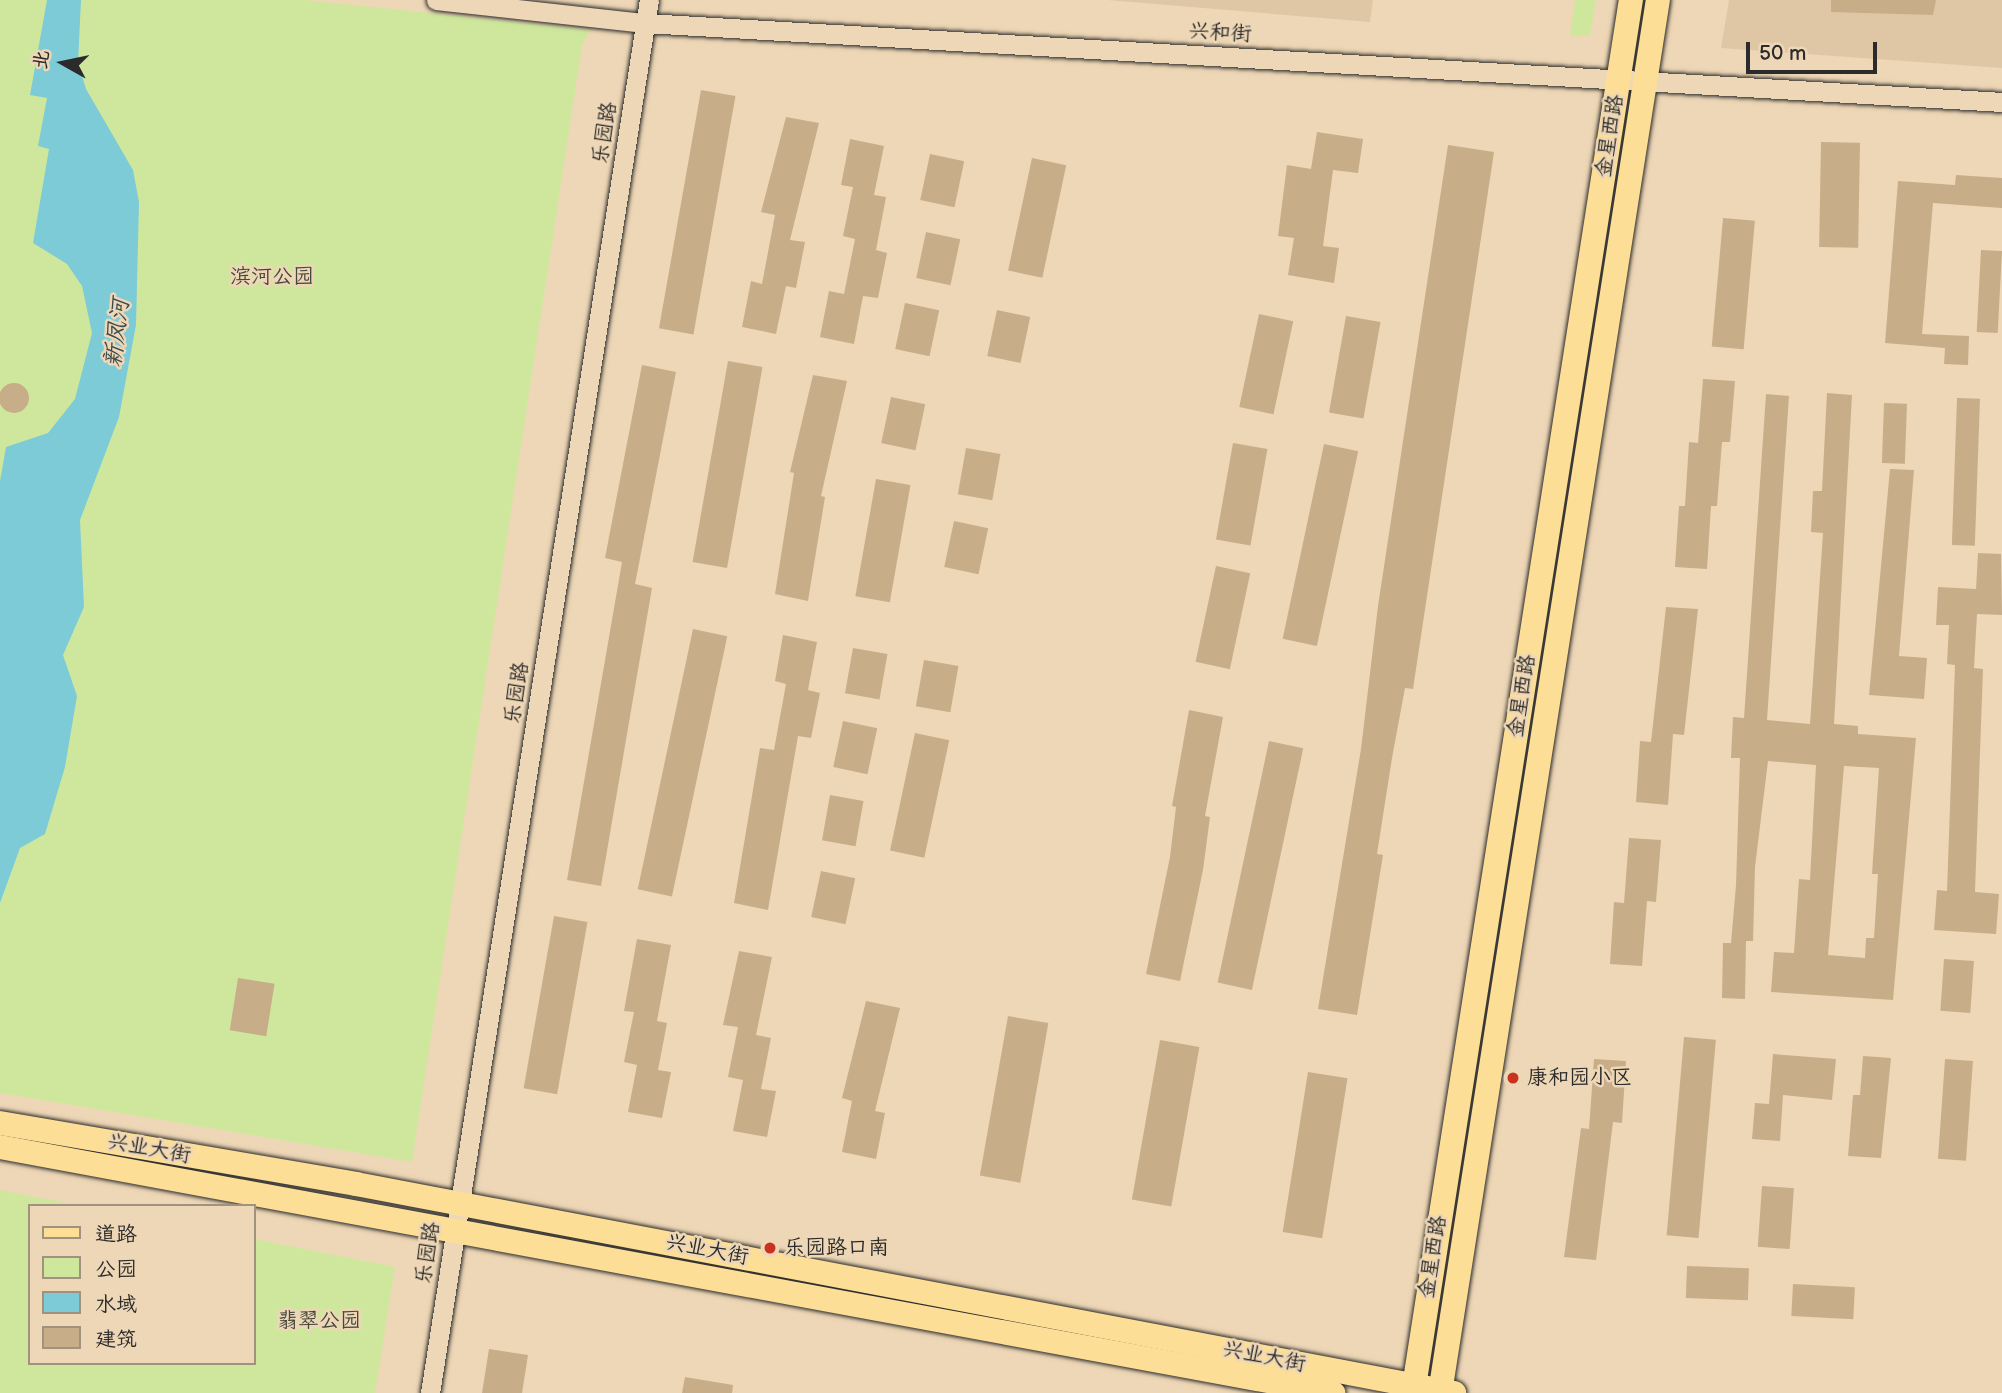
<!DOCTYPE html>
<html>
<head>
<meta charset="utf-8">
<style>
  body { margin:0 }
  #map { position:relative; width:2002px; height:1393px; overflow:hidden; background:#eed7b6; font-family:"Balsamiq Sans","LXGW WenKai TC",sans-serif }
  div>[style] { position:absolute }
  [style*='--x'] { left:calc(var(--x)*1px); top:calc(var(--y)*1px); width:calc(var(--w)*1px); rotate:calc(var(--a)*1deg) }
  .built>* { inset:0; background:#dfc7a6 }
  .green>* { inset:0; background:#cfe79d }
  .water>* { inset:0; background:#7ccbd7 }
  .building>* { inset:0; background:#c8ad89; transform-origin:0 0 }
  .round { border-radius:50% }
  .roads { filter:drop-shadow(0 0 2px #2b2b2b) drop-shadow(0 0 2px #2b2b2b) }
  .minor>* { height:19px; margin:-9.5px; padding:0 9.5px; transform-origin:9.5px; border-radius:9.5px; background:#eed7b6 }
  .major>* { height:24px; margin:-12px; padding:0 12px; transform-origin:12px; border-radius:12px; background:#fcde96 }
  .dots>* { width:19px; height:19px; translate:-50% -50%; box-sizing:border-box; border:4px solid #eed7b6; border-radius:50% }
  span { translate:-50% -50%; white-space:nowrap; text-align:center; line-height:1.15; -webkit-text-stroke:5px #eed7b6; paint-order:stroke }
  .street-label { font-size:21px; color:#2b2b2b }
  .park-label { font-size:21px; color:#44473c }
  .poi-label { font-size:21px; color:#2b2b2b }
  .left { translate:0 -50%; text-align:left }
  .water-label { font-size:23px; color:#3b4b4d; font-style:italic }
  .legend { position:absolute; left:28px; top:1204px; width:228px; height:161px; box-sizing:border-box; background:#eed7b6; border:2px solid #a0927e; margin:0; padding:9px 12px; list-style:none; font-size:21px; color:#2b2b2b }
  .legend li { display:flex; align-items:center; gap:14px; height:35px }
  .legend b { width:35px; border:2px solid #a0927e }
  .north { position:absolute; left:28px; top:28px; width:70px; height:70px; -webkit-text-stroke:5px #eed7b6; paint-order:stroke; rotate:279deg; font-size:19px; font-weight:700; line-height:28px; text-align:center; color:#2b2b2b }
  .north::after { content:''; display:block; margin:auto; width:24px; height:32px; background:#2b2b2b; clip-path:polygon(50% 0,100% 100%,50% 72%,0 100%) }
  .scale { position:absolute; left:1746px; top:42px; width:131px; height:32px; box-sizing:border-box; border:4px solid #2b2b2b; border-top:0; padding-left:9px; font-size:21px; line-height:24px; white-space:nowrap; color:#2b2b2b; -webkit-text-stroke:5px #eed7b6; paint-order:stroke }
</style>
</head>
<body>
<div id="map">
  <div class="built">
    <i style="clip-path:polygon(1107px 0,1373px 0,1370px 22px)"></i>
    <i style="clip-path:polygon(1729px 0,2002px 0,2002px 68px,1721px 48px)"></i>
  </div>
  <div class="green">
    <i style="clip-path:polygon(0 0,305px 0,590px 30px,582px 45px,412px 1162px,0 1093px)"></i>
    <i style="clip-path:polygon(1575px 0,1596px 0,1590px 36px,1570px 35px)"></i>
    <i style="clip-path:polygon(0 1190px,81px 1206px,30px 1206px,30px 1363px,254px 1363px,254px 1239px,395px 1267px,375px 1393px,0 1393px)"></i>
  </div>
  <div class="water">
    <i style="clip-path:polygon(47px 0,81px 0,78px 63px,86px 89px,133px 170px,139px 202px,136px 325px,119px 417px,80px 520px,84px 607px,63px 655px,77px 696px,65px 767px,45px 834px,20px 848px,0 903px,0 481px,6px 447px,48px 433px,75px 399px,92px 333px,82px 286px,67px 264px,33px 243px,49px 149px,38px 146px,47px 98px,30px 95px)"></i>
  </div>
  <div class="building">
    <i style="clip-path:polygon(1831px 0,1936px 0,1933px 15px,1831px 12px)"></i>
    <i style="left:701px;top:90px;width:35px;height:242px;rotate:10deg"></i>
    <i style="clip-path:polygon(786px 117px,819px 123px,790px 240px,805px 242px,796px 288px,786px 286px,776px 334px,742px 327px,751px 281px,762px 284px,775px 215px,761px 212px)"></i>
    <i style="clip-path:polygon(1317px 132px,1363px 139px,1358px 173px,1333px 170px,1323px 246px,1339px 248px,1334px 283px,1288px 275px,1294px 238px,1278px 236px,1287px 165px,1311px 169px)"></i>
    <i style="clip-path:polygon(850px 139px,884px 146px,874px 195px,886px 197px,876px 250px,887px 253px,878px 298px,863px 296px,854px 344px,820px 337px,829px 291px,844px 294px,855px 239px,843px 236px,853px 187px,841px 185px)"></i>
    <i style="left:1821px;top:142px;width:39px;height:105px;rotate:1deg"></i>
    <i style="clip-path:polygon(1448px 145px,1494px 152px,1413px 689px,1405px 688px,1392px 758px,1377px 854px,1383px 855px,1357px 1015px,1318px 1009px,1361px 749px,1378px 606px)"></i>
    <i style="left:930px;top:154px;width:35px;height:47px;rotate:12deg"></i>
    <i style="left:1032px;top:158px;width:35px;height:115px;rotate:12deg"></i>
    <i style="clip-path:polygon(1956px 175px,2002px 178px,2002px 208px,1933px 203px,1922px 334px,1969px 336px,1968px 365px,1944px 364px,1945px 348px,1885px 343px,1898px 181px,1955px 185px)"></i>
    <i style="left:1723px;top:218px;width:32px;height:129px;rotate:5deg"></i>
    <i style="left:926px;top:232px;width:35px;height:47px;rotate:12deg"></i>
    <i style="left:1981px;top:250px;width:21px;height:82px;rotate:3deg"></i>
    <i style="left:905px;top:303px;width:35px;height:47px;rotate:12deg"></i>
    <i style="left:997px;top:310px;width:34px;height:47px;rotate:12deg"></i>
    <i style="left:1259px;top:314px;width:35px;height:95px;rotate:12deg"></i>
    <i style="left:1346px;top:316px;width:35px;height:98px;rotate:10deg"></i>
    <i style="left:728px;top:361px;width:35px;height:204px;rotate:10deg"></i>
    <i style="clip-path:polygon(642px 365px,676px 372px,635px 584px,652px 588px,601px 886px,567px 880px,622px 562px,605px 558px)"></i>
    <i style="clip-path:polygon(813px 375px,847px 381px,821px 496px,825px 497px,808px 601px,775px 594px,794px 473px,790px 472px)"></i>
    <i style="clip-path:polygon(1703px 379px,1735px 381px,1730px 442px,1722px 442px,1717px 506px,1711px 506px,1707px 569px,1675px 567px,1679px 506px,1685px 506px,1689px 442px,1698px 443px)"></i>
    <i class="round" style="left:-1px;top:383px;width:30px;height:30px"></i>
    <i style="clip-path:polygon(evenodd,1827px 393px,1852px 395px,1834px 724px,1858px 726px,1858px 734px,1916px 738px,1893px 1000px,1771px 992px,1774px 952px,1794px 953px,1799px 879px,1810px 880px,1816px 765px,1768px 761px,1755px 867px,1753px 941px,1746px 941px,1745px 999px,1722px 998px,1723px 943px,1731px 943px,1736px 885px,1740px 758px,1731px 758px,1733px 717px,1744px 718px,1766px 394px,1789px 396px,1767px 720px,1810px 724px,1823px 533px,1811px 532px,1813px 491px,1822px 491px,1827px 393px,1844px 766px,1879px 768px,1872px 874px,1878px 874px,1874px 938px,1866px 938px,1865px 958px,1828px 955px,1844px 766px)"></i>
    <i style="left:891px;top:397px;width:35px;height:47px;rotate:12deg"></i>
    <i style="left:1957px;top:398px;width:23px;height:147px;rotate:2deg"></i>
    <i style="left:1884px;top:403px;width:23px;height:60px;rotate:2deg"></i>
    <i style="left:1233px;top:443px;width:35px;height:98px;rotate:10deg"></i>
    <i style="left:1324px;top:444px;width:35px;height:199px;rotate:12deg"></i>
    <i style="left:966px;top:448px;width:35px;height:47px;rotate:10deg"></i>
    <i style="clip-path:polygon(1890px 469px,1914px 470px,1899px 656px,1927px 658px,1924px 699px,1869px 695px)"></i>
    <i style="left:876px;top:479px;width:35px;height:119px;rotate:10deg"></i>
    <i style="left:954px;top:521px;width:35px;height:47px;rotate:12deg"></i>
    <i style="clip-path:polygon(1978px 553px,2001px 554px,2002px 615px,1977px 614px,1974px 668px,1983px 669px,1975px 892px,1999px 894px,1996px 934px,1934px 930px,1937px 890px,1947px 891px,1955px 665px,1947px 664px,1949px 625px,1936px 625px,1938px 587px,1976px 589px)"></i>
    <i style="left:1216px;top:566px;width:35px;height:98px;rotate:12deg"></i>
    <i style="clip-path:polygon(1666px 607px,1698px 609px,1684px 735px,1673px 734px,1668px 805px,1636px 802px,1640px 741px,1651px 742px)"></i>
    <i style="left:693px;top:629px;width:35px;height:266px;rotate:12deg"></i>
    <i style="clip-path:polygon(783px 635px,817px 642px,808px 690px,820px 693px,811px 738px,798px 736px,768px 910px,734px 903px,760px 748px,774px 750px,786px 684px,775px 681px)"></i>
    <i style="left:853px;top:648px;width:35px;height:46px;rotate:10deg"></i>
    <i style="left:924px;top:660px;width:35px;height:47px;rotate:10deg"></i>
    <i style="clip-path:polygon(1189px 710px,1223px 717px,1205px 816px,1210px 817px,1203px 870px,1180px 981px,1146px 974px,1170px 857px,1176px 807px,1172px 806px)"></i>
    <i style="left:843px;top:721px;width:35px;height:47px;rotate:12deg"></i>
    <i style="left:915px;top:733px;width:35px;height:120px;rotate:12deg"></i>
    <i style="left:1269px;top:741px;width:35px;height:247px;rotate:12deg"></i>
    <i style="left:830px;top:795px;width:34px;height:46px;rotate:10deg"></i>
    <i style="clip-path:polygon(1629px 838px,1661px 840px,1656px 902px,1647px 901px,1642px 966px,1610px 964px,1614px 902px,1624px 903px)"></i>
    <i style="left:821px;top:871px;width:35px;height:47px;rotate:12deg"></i>
    <i style="left:554px;top:916px;width:34px;height:175px;rotate:10deg"></i>
    <i style="clip-path:polygon(637px 939px,671px 945px,657px 1021px,667px 1023px,658px 1070px,671px 1072px,662px 1118px,628px 1112px,637px 1065px,624px 1062px,634px 1012px,624px 1011px)"></i>
    <i style="clip-path:polygon(739px 951px,772px 957px,756px 1035px,771px 1038px,761px 1089px,776px 1091px,767px 1137px,733px 1131px,743px 1080px,728px 1077px,738px 1027px,723px 1025px)"></i>
    <i style="left:1944px;top:959px;width:30px;height:52px;rotate:4deg"></i>
    <i style="left:238px;top:978px;width:37px;height:53px;rotate:9deg"></i>
    <i style="clip-path:polygon(866px 1001px,900px 1008px,875px 1111px,885px 1113px,876px 1159px,842px 1152px,852px 1101px,842px 1098px)"></i>
    <i style="left:1008px;top:1016px;width:41px;height:162px;rotate:10deg"></i>
    <i style="left:1684px;top:1037px;width:32px;height:199px;rotate:5deg"></i>
    <i style="left:1160px;top:1040px;width:40px;height:162px;rotate:10deg"></i>
    <i style="clip-path:polygon(1773px 1054px,1836px 1059px,1832px 1100px,1783px 1095px,1780px 1141px,1752px 1139px,1755px 1103px,1769px 1104px)"></i>
    <i style="clip-path:polygon(1863px 1056px,1891px 1058px,1881px 1158px,1848px 1156px,1853px 1095px,1860px 1095px)"></i>
    <i style="clip-path:polygon(1594px 1059px,1626px 1061px,1622px 1123px,1613px 1122px,1596px 1260px,1564px 1257px,1581px 1128px,1589px 1129px)"></i>
    <i style="left:1945px;top:1059px;width:28px;height:100px;rotate:4deg"></i>
    <i style="left:1308px;top:1072px;width:40px;height:162px;rotate:9deg"></i>
    <i style="left:1762px;top:1186px;width:32px;height:61px;rotate:4deg"></i>
    <i style="left:1687px;top:1266px;width:62px;height:32px;rotate:2deg"></i>
    <i style="left:1793px;top:1284px;width:62px;height:32px;rotate:3deg"></i>
    <i style="clip-path:polygon(489px 1349px,528px 1355px,522px 1393px,482px 1393px)"></i>
    <i style="clip-path:polygon(685px 1377px,733px 1385px,732px 1393px,682px 1393px)"></i>
  </div>
  <div class="roads">
    <div class="minor">
      <i style="--x:436;--y:0;--w:210;--a:6.3"></i>
      <i style="--x:645;--y:23;--w:1359;--a:3.33"></i>
      <i style="--x:430;--y:1393;--w:1410;--a:-81.07"></i>
    </div>
    <div class="major">
      <i style="--x:0;--y:1123;--w:361;--a:9.7"></i>
      <i style="--x:356;--y:1184;--w:1118;--a:10.78"></i>
      <i style="--x:0;--y:1147;--w:1356;--a:10.46"></i>
      <i style="--x:1413;--y:1393;--w:1410;--a:-81.11"></i>
      <i style="--x:1440;--y:1393;--w:1410;--a:-81.11"></i>
    </div>
  </div>
  <div class="dots">
    <i style="left:1513px;top:1078px;background:#c8321e"></i>
    <i style="left:770px;top:1248px;background:#c8321e"></i>
  </div>
  <div class="street-label">
    <span style="left:1220px;top:33px;rotate:3deg">兴和街</span>
    <span style="left:605px;top:133px;rotate:-81deg">乐园路</span>
    <span style="left:1610px;top:136px;rotate:-81deg">金星西路</span>
    <span style="left:517px;top:693px;rotate:-81deg">乐园路</span>
    <span style="left:1522px;top:696px;rotate:-81deg">金星西路</span>
    <span style="left:149px;top:1149px;rotate:10deg">兴业大街</span>
    <span style="left:707px;top:1250px;rotate:11deg">兴业大街</span>
    <span style="left:428px;top:1253px;rotate:-81deg">乐园路</span>
    <span style="left:1433px;top:1257px;rotate:-81deg">金星西路</span>
    <span style="left:1264px;top:1357px;rotate:11deg">兴业大街</span>
  </div>
  <div class="park-label">
    <span style="left:272px;top:277px">滨河公园</span>
    <span style="left:319px;top:1321px">翡翠公园</span>
  </div>
  <div class="poi-label">
    <span class="left" style="left:1527px;top:1078px">康和园小区</span>
    <span class="left" style="left:784px;top:1248px">乐园路口南</span>
  </div>
  <div class="water-label">
    <span style="left:117px;top:333px;rotate:-83deg">新凤河</span>
  </div>
  <ul class="legend">
  <li><b style="height:9px;background:#fcde96"></b>道路</li>
  <li><b style="height:19px;background:#cfe79d"></b>公园</li>
  <li><b style="height:19px;background:#7ccbd7"></b>水域</li>
  <li><b style="height:19px;background:#c8ad89"></b>建筑</li>
  </ul>
  <div class="north">北</div>
  <div class="scale">50 m</div>
</div>
</body>
</html>
